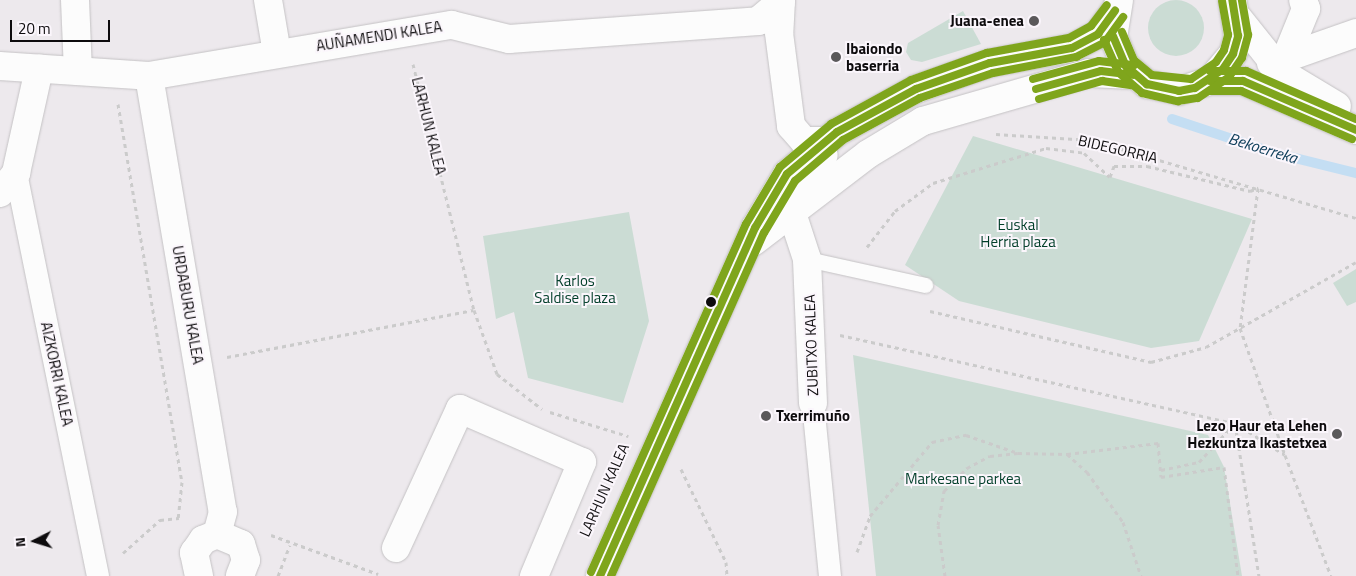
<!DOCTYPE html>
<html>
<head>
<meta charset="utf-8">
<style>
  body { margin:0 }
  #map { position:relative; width:1356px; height:576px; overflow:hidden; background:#ede9ed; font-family:"Titillium Web",sans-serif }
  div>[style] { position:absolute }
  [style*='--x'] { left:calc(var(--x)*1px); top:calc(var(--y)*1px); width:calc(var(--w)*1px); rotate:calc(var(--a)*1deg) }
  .green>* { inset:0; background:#cbdcd4 }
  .round { border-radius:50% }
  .stream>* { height:10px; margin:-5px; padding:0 5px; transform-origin:5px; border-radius:5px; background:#c4def3 }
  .path>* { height:3px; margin-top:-1.5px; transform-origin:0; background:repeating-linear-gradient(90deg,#cbcbcb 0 4px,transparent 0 8px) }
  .roads { filter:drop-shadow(0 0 1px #c4c2c4) drop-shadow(0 0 1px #c4c2c4) }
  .service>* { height:15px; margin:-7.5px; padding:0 7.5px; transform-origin:7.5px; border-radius:7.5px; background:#fcfcfc }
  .pedestrian>* { height:22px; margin:-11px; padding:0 11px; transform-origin:11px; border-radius:11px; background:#fcfcfc }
  .minor>* { height:28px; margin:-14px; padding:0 14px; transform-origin:14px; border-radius:14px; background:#fcfcfc }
  .tertiary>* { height:28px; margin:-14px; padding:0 14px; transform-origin:14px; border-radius:14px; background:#fcfcfc }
  .secondary>* { height:28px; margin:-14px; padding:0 14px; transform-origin:14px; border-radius:14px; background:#fcfcfc }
  .bus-1>* { height:8px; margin:-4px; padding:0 4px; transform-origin:4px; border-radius:4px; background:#7fa51c }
  .bus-2>* { height:8px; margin:-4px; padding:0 4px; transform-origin:4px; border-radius:4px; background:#7fa51c }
  .bus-3>* { height:8px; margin:-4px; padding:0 4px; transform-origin:4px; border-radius:4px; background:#7fa51c }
  .dots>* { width:14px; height:14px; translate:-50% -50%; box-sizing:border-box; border:2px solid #fbf6fc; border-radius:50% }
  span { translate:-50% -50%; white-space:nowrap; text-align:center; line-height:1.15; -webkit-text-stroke:4px #fbf6fc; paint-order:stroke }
  .poi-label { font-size:15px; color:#0d0b0d; font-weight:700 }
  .right { translate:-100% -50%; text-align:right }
  .left { translate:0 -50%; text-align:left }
  .street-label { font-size:15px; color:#0d0b0d }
  .park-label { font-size:15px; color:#013e29 }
  .water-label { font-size:16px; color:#11405c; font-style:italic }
  .north { position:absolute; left:10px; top:516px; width:50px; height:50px; -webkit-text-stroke:4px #fbf6fc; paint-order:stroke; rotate:265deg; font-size:14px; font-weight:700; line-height:20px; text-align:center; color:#0d0b0d }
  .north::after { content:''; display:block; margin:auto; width:18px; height:22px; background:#0d0b0d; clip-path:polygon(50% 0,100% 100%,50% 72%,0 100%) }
  .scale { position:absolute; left:10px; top:20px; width:100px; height:22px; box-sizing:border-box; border:2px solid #0d0b0d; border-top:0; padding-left:6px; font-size:15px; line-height:18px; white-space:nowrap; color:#0d0b0d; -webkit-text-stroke:4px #fbf6fc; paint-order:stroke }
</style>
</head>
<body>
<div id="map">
  <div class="green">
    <i class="round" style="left:1148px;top:0;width:56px;height:56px"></i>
    <i style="clip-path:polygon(963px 11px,981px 44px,922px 62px,911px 60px,906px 52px,908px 43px)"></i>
    <i style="clip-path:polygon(973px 136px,1252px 219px,1199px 341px,1151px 348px,959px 301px,905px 265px)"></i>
    <i style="clip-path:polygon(629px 212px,649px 321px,623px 403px,528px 378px,514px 312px,496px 319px,483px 236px)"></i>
    <i style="clip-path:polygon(1356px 269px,1356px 302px,1347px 306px,1333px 283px)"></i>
    <i style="clip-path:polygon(853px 355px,1208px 435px,1224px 467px,1242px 576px,876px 576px)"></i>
  </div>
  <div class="stream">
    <i style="--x:1172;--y:119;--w:104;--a:18.4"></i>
    <i style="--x:1271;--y:152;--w:88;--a:13.9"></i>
  </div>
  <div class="path">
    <i style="--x:413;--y:64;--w:253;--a:76.1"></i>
    <i style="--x:474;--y:310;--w:68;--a:70.2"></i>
    <i style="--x:497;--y:374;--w:57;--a:37.9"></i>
    <i style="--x:118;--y:104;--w:383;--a:80.4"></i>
    <i style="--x:182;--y:482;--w:36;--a:96"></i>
    <i style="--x:996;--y:134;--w:95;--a:3.6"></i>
    <i style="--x:1091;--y:140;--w:276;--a:16.4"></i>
    <i style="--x:867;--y:247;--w:46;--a:-52.1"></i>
    <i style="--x:895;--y:211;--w:47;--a:-36.4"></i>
    <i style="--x:933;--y:183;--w:118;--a:-17.2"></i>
    <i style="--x:1046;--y:148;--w:38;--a:7"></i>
    <i style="--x:1084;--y:153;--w:35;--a:43"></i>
    <i style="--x:1110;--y:177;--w:12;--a:-70"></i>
    <i style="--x:1114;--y:166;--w:33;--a:0"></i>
    <i style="--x:1147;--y:166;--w:106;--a:13.6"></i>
    <i style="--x:1250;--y:191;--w:9;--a:-21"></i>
    <i style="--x:1258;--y:188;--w:141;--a:97.3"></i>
    <i style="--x:1240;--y:328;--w:135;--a:70.5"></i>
    <i style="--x:930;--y:311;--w:227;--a:13"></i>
    <i style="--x:1151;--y:362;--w:57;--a:-15.3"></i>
    <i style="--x:1206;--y:347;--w:172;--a:-29.5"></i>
    <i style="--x:840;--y:335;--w:405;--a:12.6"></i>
    <i style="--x:1235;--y:423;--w:155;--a:81.1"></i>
    <i style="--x:227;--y:357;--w:251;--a:-10.8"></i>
    <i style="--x:550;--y:412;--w:82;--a:17.1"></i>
    <i style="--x:1067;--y:454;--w:92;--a:-6.9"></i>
    <i style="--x:1158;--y:443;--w:34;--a:85"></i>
    <i style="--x:1161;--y:477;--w:64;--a:-9"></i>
    <i style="--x:1224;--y:467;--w:110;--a:82.7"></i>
    <i style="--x:681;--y:469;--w:103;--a:64.2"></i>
    <i style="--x:726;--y:562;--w:14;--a:86"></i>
    <i style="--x:1161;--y:470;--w:39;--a:-12"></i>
    <i style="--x:1199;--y:462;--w:53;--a:-47.3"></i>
    <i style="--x:1235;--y:423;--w:59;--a:32.6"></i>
    <i style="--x:1285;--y:455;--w:129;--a:69.2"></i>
    <i style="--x:271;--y:535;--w:114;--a:20"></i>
    <i style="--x:857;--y:552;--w:38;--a:-70"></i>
    <i style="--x:870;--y:516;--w:97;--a:-50"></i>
    <i style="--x:932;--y:442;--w:35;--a:-12"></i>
    <i style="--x:966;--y:435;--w:52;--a:19.1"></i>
    <i style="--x:123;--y:553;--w:50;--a:-41.7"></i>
    <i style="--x:160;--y:520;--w:19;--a:-6"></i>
    <i style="--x:278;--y:576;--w:33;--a:-69"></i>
    <i style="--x:945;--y:576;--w:51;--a:-97.8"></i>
    <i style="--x:938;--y:525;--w:35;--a:-80"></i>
    <i style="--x:944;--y:491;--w:33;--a:-45"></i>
    <i style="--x:967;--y:468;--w:26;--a:-28"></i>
    <i style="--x:990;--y:456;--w:28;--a:-6"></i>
    <i style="--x:1018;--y:453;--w:49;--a:1.2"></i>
    <i style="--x:1067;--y:454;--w:27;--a:42"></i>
    <i style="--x:1087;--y:472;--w:62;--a:54.2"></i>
    <i style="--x:1123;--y:522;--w:57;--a:71.6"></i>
  </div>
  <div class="roads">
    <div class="service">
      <i style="--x:807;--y:259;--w:121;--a:12.4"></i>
    </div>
    <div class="pedestrian">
      <i style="--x:16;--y:173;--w:411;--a:78.5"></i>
      <i style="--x:813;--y:403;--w:174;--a:84.4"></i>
    </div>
    <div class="minor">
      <i style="--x:75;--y:0;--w:71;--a:87.6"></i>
      <i style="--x:268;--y:0;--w:54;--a:80.4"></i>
      <i style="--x:781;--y:0;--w:33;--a:93"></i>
      <i style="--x:779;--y:33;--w:94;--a:82.6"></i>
      <i style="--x:791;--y:126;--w:20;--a:49"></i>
      <i style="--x:804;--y:141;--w:20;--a:0"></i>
      <i style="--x:1288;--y:53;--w:48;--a:-67.8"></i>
      <i style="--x:1306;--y:9;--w:9;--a:-108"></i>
      <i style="--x:1271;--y:63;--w:90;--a:-19.4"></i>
      <i style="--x:0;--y:66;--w:149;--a:3.8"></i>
      <i style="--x:149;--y:76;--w:307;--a:-9.6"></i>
      <i style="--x:452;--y:25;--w:59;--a:13.8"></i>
      <i style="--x:509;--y:39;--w:250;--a:-4.1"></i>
      <i style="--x:758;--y:21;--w:30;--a:-40"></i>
      <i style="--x:149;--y:76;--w:442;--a:80.4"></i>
      <i style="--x:223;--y:512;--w:23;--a:105"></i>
      <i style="--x:0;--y:193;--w:26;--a:-51"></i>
      <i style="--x:16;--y:173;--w:107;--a:-77.5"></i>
      <i style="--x:813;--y:403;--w:144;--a:-92.4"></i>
      <i style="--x:807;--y:259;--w:52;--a:-108.1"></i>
      <i style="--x:791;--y:210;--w:36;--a:-72"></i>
      <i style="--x:802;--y:176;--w:30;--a:-44"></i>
      <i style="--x:396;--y:548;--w:153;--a:-65.3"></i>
      <i style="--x:460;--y:409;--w:133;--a:23.5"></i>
      <i style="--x:582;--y:462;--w:124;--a:112.8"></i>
      <i style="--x:199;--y:576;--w:24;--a:-102"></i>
      <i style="--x:194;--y:553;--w:16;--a:-55"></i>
      <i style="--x:203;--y:540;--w:15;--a:-23"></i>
      <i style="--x:217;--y:534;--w:26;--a:23"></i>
      <i style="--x:241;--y:544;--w:17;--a:73"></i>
      <i style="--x:246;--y:560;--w:17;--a:111"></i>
    </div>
    <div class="tertiary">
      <i style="--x:753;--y:242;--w:145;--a:-37.4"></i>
      <i style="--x:868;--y:154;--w:64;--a:-31"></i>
      <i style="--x:923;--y:121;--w:173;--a:-16.1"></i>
      <i style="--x:1089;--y:73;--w:44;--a:2.6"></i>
      <i style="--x:600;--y:576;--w:381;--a:-66"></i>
      <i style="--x:755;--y:228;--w:63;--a:-59.3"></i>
      <i style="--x:787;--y:174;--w:65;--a:-40"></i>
      <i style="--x:837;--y:132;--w:90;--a:-28.6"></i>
      <i style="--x:916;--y:89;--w:78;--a:-19.4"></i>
      <i style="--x:990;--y:63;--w:83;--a:-10.4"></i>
      <i style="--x:1072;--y:48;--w:30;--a:-28"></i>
      <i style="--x:1098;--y:34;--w:29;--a:-54"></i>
    </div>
    <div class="secondary">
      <i style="--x:1119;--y:0;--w:36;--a:99"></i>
      <i style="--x:1113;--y:36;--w:33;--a:67"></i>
      <i style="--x:1126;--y:66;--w:28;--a:41"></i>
      <i style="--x:1147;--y:84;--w:33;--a:12"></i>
      <i style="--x:1179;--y:91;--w:33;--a:-18"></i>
      <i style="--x:1210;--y:81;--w:35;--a:-50"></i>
      <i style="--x:1233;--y:54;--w:19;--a:-74"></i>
      <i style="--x:1238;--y:36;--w:36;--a:-99"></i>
      <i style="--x:1238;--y:18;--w:70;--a:51.3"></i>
      <i style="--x:1282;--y:73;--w:64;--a:31"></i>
      <i style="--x:1210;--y:81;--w:33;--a:0"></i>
      <i style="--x:1243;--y:81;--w:123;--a:23.4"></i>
    </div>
  </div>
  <div class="bus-1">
    <i style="--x:1113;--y:36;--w:33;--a:67"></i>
    <i style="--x:1126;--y:66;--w:28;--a:41"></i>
    <i style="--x:1147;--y:84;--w:33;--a:12"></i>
    <i style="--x:1179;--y:91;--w:16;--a:-11"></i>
    <i style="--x:1195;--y:88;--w:34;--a:-34"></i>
    <i style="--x:1223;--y:69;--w:18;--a:-56"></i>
    <i style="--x:1233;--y:54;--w:19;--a:-74"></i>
    <i style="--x:1238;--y:36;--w:36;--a:-99"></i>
    <i style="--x:1210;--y:81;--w:33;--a:0"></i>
    <i style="--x:1243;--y:81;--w:123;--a:23.4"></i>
    <i style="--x:1036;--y:89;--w:67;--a:-15.5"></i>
    <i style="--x:1101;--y:71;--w:32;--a:7"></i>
    <i style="--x:600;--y:576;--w:381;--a:-66"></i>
    <i style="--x:755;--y:228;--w:63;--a:-59.3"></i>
    <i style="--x:787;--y:174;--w:65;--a:-40"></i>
    <i style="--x:837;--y:132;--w:90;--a:-28.6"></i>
    <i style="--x:916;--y:89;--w:78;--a:-19.4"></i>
    <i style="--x:990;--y:63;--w:83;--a:-10.4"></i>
    <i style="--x:1072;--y:48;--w:30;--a:-28"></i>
    <i style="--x:1098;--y:34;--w:29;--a:-54"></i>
  </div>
  <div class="bus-2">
    <i style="--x:1104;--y:40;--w:35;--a:66"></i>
    <i style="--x:1118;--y:72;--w:32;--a:41"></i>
    <i style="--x:1142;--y:93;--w:37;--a:13"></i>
    <i style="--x:1178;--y:101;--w:20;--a:-9"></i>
    <i style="--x:1198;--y:98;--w:37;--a:-34"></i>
    <i style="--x:1229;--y:77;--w:23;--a:-56"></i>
    <i style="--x:1242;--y:58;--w:24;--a:-75"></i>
    <i style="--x:1248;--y:35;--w:36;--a:-100"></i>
    <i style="--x:1210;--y:91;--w:31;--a:0"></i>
    <i style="--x:1241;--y:91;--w:121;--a:23.4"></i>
    <i style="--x:1039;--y:99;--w:66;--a:-15.9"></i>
    <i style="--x:1102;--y:81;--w:30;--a:8"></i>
    <i style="--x:611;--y:576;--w:376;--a:-66"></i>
    <i style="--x:764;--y:233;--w:61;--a:-59.2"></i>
    <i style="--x:795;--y:181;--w:63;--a:-40.5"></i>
    <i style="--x:843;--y:140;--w:88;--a:-28.6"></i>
    <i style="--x:920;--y:98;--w:77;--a:-18.9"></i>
    <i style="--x:993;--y:73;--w:85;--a:-10.9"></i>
    <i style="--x:1076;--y:57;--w:33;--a:-27"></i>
    <i style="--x:1105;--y:42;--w:31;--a:-54"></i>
  </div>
  <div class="bus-3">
    <i style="--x:1122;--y:32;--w:30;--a:67"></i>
    <i style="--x:1134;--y:60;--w:23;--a:40"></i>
    <i style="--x:1152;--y:75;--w:39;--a:6"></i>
    <i style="--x:1191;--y:79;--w:30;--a:-34"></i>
    <i style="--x:1216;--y:62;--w:14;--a:-56"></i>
    <i style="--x:1224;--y:50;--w:16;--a:-75"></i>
    <i style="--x:1228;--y:35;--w:34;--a:-100"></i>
    <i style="--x:1210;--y:71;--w:36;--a:0"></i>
    <i style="--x:1246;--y:71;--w:120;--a:23.6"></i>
    <i style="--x:1033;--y:79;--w:68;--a:-15.3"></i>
    <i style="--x:1099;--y:61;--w:35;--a:7"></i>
    <i style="--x:591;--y:572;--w:381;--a:-66"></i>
    <i style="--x:746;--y:224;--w:66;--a:-59.2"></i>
    <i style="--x:780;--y:167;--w:67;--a:-40.1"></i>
    <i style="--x:831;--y:124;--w:91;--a:-28.8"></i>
    <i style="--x:911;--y:80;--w:81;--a:-19.6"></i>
    <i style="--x:987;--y:53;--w:83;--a:-10.4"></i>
    <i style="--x:1069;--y:38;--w:25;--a:-29"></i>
    <i style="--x:1091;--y:26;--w:26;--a:-53"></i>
  </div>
  <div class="dots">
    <i style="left:1034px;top:21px;background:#5b595b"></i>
    <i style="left:836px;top:57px;background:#5b595b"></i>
    <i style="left:711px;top:302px;background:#0d0b0d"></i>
    <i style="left:766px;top:416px;background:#5b595b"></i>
    <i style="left:1337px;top:434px;background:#5b595b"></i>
  </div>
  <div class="poi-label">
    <span class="right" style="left:1024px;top:21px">Juana-enea</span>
    <span class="left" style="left:846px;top:57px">Ibaiondo<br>baserria</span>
    <span class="left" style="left:776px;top:416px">Txerrimuño</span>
    <span class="right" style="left:1327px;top:434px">Lezo Haur eta Lehen<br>Hezkuntza Ikastetxea</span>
  </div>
  <div class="street-label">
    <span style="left:379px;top:36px;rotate:-9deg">AUÑAMENDI KALEA</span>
    <span style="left:429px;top:126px;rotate:76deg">LARHUN KALEA</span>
    <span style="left:1118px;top:149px;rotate:13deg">BIDEGORRIA</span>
    <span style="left:188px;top:305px;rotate:80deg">URDABURU KALEA</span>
    <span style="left:811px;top:345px;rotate:-92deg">ZUBITXO KALEA</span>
    <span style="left:57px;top:374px;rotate:78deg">AIZKORRI KALEA</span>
    <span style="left:604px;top:490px;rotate:-66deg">LARHUN KALEA</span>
  </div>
  <div class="park-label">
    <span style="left:1018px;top:233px">Euskal<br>Herria plaza</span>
    <span style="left:575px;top:289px">Karlos<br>Saldise plaza</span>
    <span style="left:963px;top:479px">Markesane parkea</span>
  </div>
  <div class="water-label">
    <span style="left:1263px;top:148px;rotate:17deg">Bekoerreka</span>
  </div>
  <div class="north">N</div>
  <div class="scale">20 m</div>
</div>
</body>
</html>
